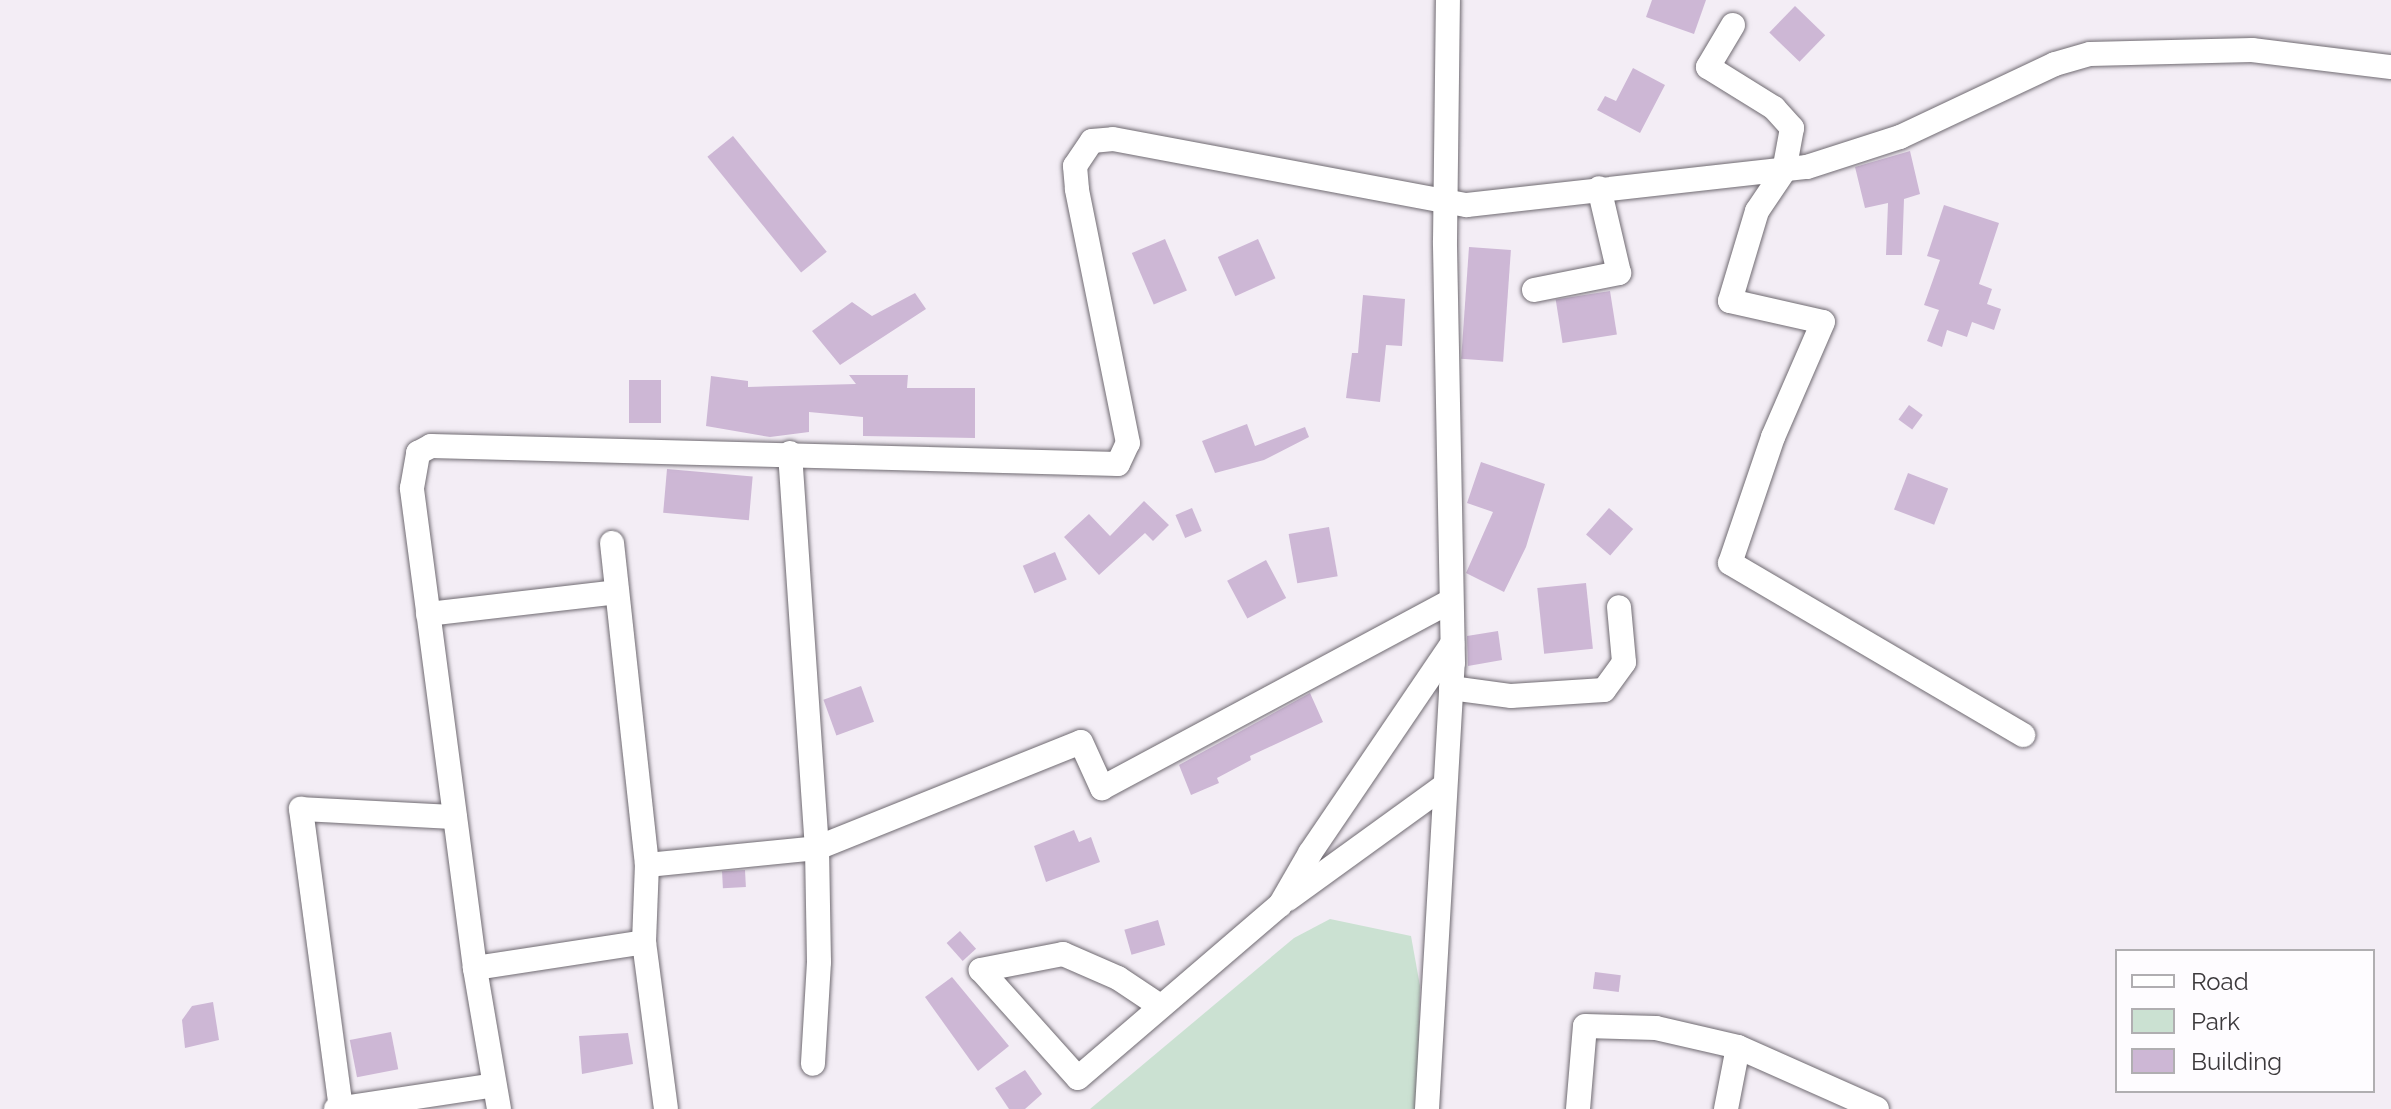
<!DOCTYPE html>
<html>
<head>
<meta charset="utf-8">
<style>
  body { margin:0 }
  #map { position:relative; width:2391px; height:1109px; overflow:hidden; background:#f3edf5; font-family:Raleway,sans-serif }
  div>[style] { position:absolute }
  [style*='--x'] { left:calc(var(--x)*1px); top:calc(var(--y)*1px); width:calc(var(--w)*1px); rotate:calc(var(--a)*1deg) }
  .green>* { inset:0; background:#cbe1d2 }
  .building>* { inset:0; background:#cdb7d5; transform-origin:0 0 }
  .roads { filter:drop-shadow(0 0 2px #706b72) drop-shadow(0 0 2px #706b72) }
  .minor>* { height:24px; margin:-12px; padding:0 12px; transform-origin:12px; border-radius:12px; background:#fff }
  span { translate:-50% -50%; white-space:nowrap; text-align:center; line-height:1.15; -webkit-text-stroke:6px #fefcff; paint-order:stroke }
  .legend { position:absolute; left:2115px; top:949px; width:260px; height:144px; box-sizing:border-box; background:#fefcff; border:2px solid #b0aeb1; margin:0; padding:10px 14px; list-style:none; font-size:24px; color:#3c393c }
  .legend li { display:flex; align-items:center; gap:16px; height:40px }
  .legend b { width:40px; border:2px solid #b0aeb1 }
</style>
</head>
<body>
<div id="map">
  <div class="green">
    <i style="clip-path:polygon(1330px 919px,1411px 936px,1420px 986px,1417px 1109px,1090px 1109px,1294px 938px)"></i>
  </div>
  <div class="building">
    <i style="clip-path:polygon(1652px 0,1706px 0,1694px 34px,1646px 17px)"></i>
    <i style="left:1795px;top:6px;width:42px;height:37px;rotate:44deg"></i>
    <i style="clip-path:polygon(1633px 68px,1665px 85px,1640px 133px,1597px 110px,1605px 96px,1616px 101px)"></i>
    <i style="left:733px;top:136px;width:149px;height:33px;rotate:51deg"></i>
    <i style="clip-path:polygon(1910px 151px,1920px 194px,1904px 199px,1902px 255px,1886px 255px,1888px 203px,1865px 208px,1855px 167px)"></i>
    <i style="clip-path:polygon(1944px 205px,1999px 223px,1979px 284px,1992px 289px,1987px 304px,2001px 309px,1994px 330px,1972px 322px,1967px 337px,1947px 330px,1942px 347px,1927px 341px,1939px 310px,1924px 305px,1940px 260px,1927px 256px)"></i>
    <i style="left:1165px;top:239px;width:56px;height:36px;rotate:67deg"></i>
    <i style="left:1258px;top:239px;width:43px;height:44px;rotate:66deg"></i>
    <i style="left:1469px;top:247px;width:42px;height:112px;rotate:4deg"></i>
    <i style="left:1610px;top:291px;width:44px;height:55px;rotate:81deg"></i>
    <i style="clip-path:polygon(915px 293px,926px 309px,840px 365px,812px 331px,852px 302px,872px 316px)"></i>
    <i style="clip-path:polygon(1363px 295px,1405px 299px,1402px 346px,1386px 345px,1380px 402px,1346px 398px,1352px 353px,1358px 353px)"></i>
    <i style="clip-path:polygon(849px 375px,908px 375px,907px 388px,975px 388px,975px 438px,863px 436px,863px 417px,809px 412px,809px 432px,770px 437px,706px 426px,711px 376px,748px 381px,748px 387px,856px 384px)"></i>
    <i style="left:661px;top:380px;width:43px;height:32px;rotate:90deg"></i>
    <i style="left:1909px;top:405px;width:17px;height:18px;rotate:36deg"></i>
    <i style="clip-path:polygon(1247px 424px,1255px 446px,1305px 427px,1309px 437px,1264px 460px,1215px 473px,1202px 441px)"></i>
    <i style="clip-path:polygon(1481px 462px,1545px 484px,1526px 547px,1504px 592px,1466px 573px,1493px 512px,1467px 503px)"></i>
    <i style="left:667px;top:469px;width:86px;height:44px;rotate:5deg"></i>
    <i style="left:1908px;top:473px;width:43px;height:39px;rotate:21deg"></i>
    <i style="clip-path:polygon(1144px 501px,1169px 525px,1153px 541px,1145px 533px,1099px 575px,1064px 537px,1089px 514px,1110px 536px)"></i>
    <i style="left:1192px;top:508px;width:25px;height:18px;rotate:67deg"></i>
    <i style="left:1609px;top:508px;width:32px;height:35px;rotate:41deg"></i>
    <i style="left:1329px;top:527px;width:50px;height:41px;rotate:80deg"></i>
    <i style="left:1055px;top:552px;width:30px;height:35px;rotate:67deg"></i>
    <i style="left:1266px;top:560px;width:43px;height:44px;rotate:62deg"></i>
    <i style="left:1586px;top:583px;width:66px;height:49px;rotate:84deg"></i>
    <i style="clip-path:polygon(1498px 631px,1502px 660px,1468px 666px,1467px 636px)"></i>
    <i style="left:861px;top:686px;width:38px;height:40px;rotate:70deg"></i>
    <i style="clip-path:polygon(1310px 693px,1323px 722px,1250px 756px,1251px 760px,1217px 778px,1219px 783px,1191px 795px,1179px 765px)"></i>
    <i style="clip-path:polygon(1074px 830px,1079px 842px,1091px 837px,1100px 862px,1046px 882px,1034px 846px)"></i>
    <i style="left:745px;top:870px;width:17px;height:23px;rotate:87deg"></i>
    <i style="left:1158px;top:920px;width:26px;height:35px;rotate:74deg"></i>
    <i style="left:960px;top:931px;width:24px;height:18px;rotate:48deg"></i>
    <i style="left:1595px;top:972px;width:26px;height:17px;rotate:7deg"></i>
    <i style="clip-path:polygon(952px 977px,1009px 1046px,978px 1071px,925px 997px)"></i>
    <i style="clip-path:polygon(213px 1002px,219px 1040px,185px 1048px,182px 1020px,192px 1006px)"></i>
    <i style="left:391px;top:1032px;width:38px;height:42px;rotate:79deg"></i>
    <i style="clip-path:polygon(628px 1033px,633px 1064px,582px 1074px,579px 1036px)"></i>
    <i style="clip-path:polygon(1025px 1070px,1042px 1094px,1025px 1109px,1009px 1109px,995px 1088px)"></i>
  </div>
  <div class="roads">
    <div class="minor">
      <i style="--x:1733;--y:25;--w:49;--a:120.8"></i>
      <i style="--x:1708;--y:67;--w:78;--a:31.8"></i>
      <i style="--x:1774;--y:108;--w:27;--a:48"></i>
      <i style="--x:1792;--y:128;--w:44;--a:100.5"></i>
      <i style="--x:1784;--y:171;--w:48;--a:124"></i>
      <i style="--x:1757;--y:211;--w:94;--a:106.7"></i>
      <i style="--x:1730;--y:301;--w:95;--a:12.7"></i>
      <i style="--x:1823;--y:322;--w:125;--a:113.5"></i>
      <i style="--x:1773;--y:437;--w:133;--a:108.8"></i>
      <i style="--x:1730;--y:563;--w:340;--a:30.4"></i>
      <i style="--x:1534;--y:290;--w:87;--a:-11.3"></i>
      <i style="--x:1619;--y:273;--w:87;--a:-103.2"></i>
      <i style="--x:790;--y:453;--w:396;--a:86.1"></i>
      <i style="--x:817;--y:848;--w:114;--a:89"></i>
      <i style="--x:819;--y:962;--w:102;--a:93.4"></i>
      <i style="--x:612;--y:543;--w:324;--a:83.8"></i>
      <i style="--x:647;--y:865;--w:171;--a:-5.7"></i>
      <i style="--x:817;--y:848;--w:284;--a:-21.9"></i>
      <i style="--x:1081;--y:742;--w:51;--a:65.5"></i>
      <i style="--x:1102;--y:788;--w:396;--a:-28.2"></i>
      <i style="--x:428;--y:614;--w:190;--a:-6.6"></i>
      <i style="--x:1451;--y:688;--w:61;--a:7.6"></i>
      <i style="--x:1511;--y:696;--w:93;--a:-3.7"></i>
      <i style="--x:1604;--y:690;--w:34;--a:-54"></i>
      <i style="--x:1624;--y:662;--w:55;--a:-95.2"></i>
      <i style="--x:1288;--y:899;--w:193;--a:-35.9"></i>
      <i style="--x:644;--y:942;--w:168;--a:82.5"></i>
      <i style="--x:475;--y:968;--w:171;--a:-8.7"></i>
      <i style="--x:644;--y:942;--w:77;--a:-87.8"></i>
      <i style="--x:1160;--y:1006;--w:50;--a:-146.3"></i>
      <i style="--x:1118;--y:978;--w:60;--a:-156.4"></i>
      <i style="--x:1063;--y:954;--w:84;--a:169"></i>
      <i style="--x:981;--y:970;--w:145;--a:48.1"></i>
      <i style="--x:1078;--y:1078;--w:266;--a:-40.6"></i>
      <i style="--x:1280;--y:905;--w:60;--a:-60"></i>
      <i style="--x:1310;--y:853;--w:253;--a:-55.8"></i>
      <i style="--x:336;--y:1109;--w:160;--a:-8.6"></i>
      <i style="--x:341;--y:1109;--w:303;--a:-97.6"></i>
      <i style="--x:301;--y:809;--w:154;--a:3"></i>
      <i style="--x:499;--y:1109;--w:143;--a:-99.7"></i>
      <i style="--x:475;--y:968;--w:484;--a:-97.5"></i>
      <i style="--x:412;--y:488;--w:36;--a:-80"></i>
      <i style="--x:418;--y:453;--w:15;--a:-28"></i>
      <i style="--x:431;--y:446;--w:687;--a:1.5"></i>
      <i style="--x:1118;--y:464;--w:23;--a:-65"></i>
      <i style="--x:1128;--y:443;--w:259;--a:-101.4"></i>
      <i style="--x:1077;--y:189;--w:23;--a:-95"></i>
      <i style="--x:1075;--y:166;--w:30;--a:-56"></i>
      <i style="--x:1092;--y:141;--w:21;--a:-5"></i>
      <i style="--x:1113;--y:139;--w:360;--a:10.6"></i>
      <i style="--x:1467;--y:205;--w:342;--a:-6.4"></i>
      <i style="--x:1807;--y:167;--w:98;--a:-17.9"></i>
      <i style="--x:1900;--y:137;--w:171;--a:-25.2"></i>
      <i style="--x:2055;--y:64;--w:36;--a:-16"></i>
      <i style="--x:2090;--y:54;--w:162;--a:-1.4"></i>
      <i style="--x:2252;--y:50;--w:140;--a:7"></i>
      <i style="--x:1427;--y:1109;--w:447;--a:-86.7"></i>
      <i style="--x:1453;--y:663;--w:422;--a:-91.1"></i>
      <i style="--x:1445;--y:241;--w:241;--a:-89.3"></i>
      <i style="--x:1578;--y:1109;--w:83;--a:-85.2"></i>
      <i style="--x:1585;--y:1026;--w:71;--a:1.6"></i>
      <i style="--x:1656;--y:1028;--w:84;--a:13"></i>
      <i style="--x:1726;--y:1109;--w:63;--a:-79"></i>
      <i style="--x:1738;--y:1047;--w:152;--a:24"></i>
    </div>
  </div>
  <ul class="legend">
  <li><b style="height:10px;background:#fff"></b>Road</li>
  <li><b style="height:22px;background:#cbe1d2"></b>Park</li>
  <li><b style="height:22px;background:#cdb7d5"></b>Building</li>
  </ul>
</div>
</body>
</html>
